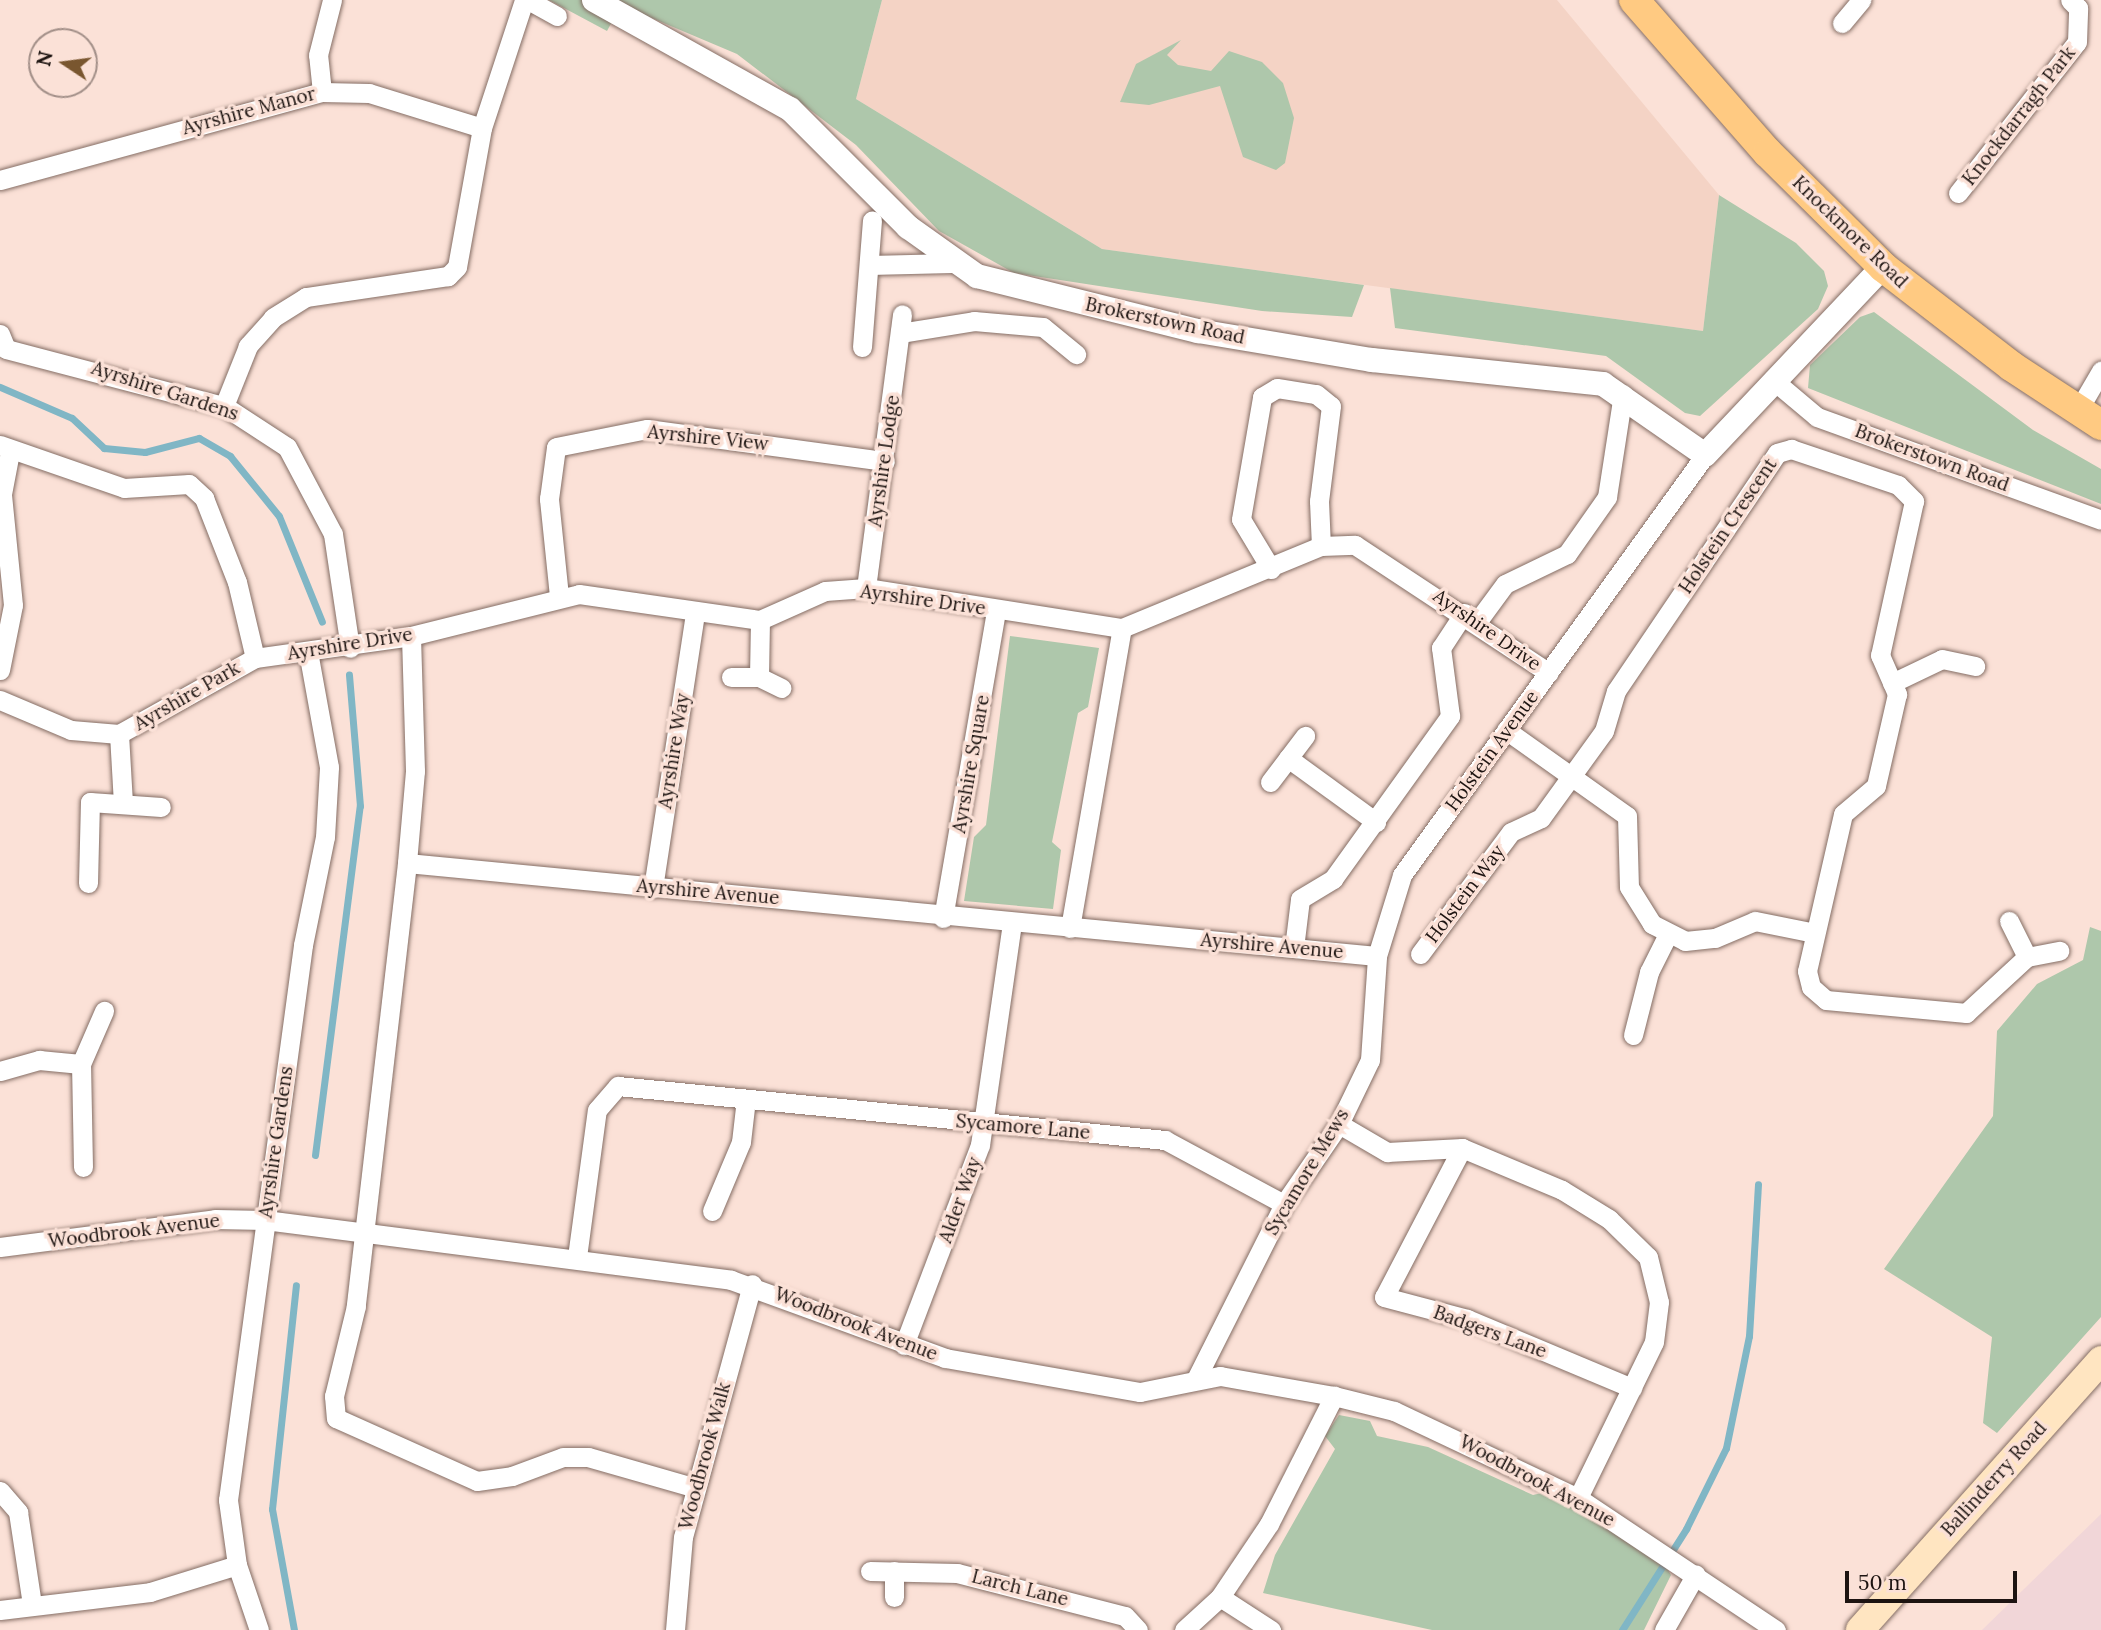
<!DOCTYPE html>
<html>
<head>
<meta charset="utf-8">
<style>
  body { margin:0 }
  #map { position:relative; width:2101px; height:1630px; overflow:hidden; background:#fbe1d7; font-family:Lora,serif }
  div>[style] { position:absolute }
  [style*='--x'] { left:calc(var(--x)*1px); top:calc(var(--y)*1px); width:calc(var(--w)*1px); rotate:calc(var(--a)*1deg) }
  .built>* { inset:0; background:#f4d3c5 }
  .industrial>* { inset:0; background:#f1d6d8 }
  .green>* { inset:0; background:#aec7ab }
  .stream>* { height:7px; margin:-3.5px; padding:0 3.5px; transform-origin:3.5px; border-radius:3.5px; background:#80b6c5 }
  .roads { filter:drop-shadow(0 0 2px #846d64) drop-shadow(0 0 2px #846d64) }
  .minor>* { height:19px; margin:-9.5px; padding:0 9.5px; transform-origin:9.5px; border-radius:9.5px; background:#fff }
  .tertiary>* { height:24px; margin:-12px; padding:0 12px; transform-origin:12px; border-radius:12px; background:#fff }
  .secondary>* { height:28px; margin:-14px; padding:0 14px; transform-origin:14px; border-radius:14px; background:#ffe5c1 }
  .primary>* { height:30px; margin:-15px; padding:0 15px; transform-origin:15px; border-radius:15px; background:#ffca82 }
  span { translate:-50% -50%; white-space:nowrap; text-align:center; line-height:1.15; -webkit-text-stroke:7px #fbe1d7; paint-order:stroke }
  .street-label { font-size:19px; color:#1d1411 }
  .north { position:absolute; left:28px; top:28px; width:70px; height:70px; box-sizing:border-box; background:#fbe1d7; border:2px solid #a28f88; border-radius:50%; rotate:283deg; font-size:19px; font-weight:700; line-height:28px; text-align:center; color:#1d1411 }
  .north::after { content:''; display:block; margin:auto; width:24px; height:32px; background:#79562f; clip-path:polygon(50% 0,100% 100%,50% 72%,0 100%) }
  .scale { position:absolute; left:1845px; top:1571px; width:172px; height:32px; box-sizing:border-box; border:4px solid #1d1411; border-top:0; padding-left:9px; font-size:21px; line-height:24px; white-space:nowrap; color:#1d1411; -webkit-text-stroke:5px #fbe1d7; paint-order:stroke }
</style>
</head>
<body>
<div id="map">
  <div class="built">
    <i style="clip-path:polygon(882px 0,1557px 0,1719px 195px,1703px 331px,1102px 249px,856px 99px)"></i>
  </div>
  <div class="industrial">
    <i style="clip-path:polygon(2101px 1514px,2101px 1630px,1982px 1630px)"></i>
  </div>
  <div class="green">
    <i style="clip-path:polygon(549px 0,882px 0,856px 99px,1102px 249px,1364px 285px,1352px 317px,1262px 311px,1014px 273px,939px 231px,856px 145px,737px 54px,621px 5px,607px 31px)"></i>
    <i style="clip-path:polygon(1181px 40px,1167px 55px,1178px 65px,1211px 71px,1229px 51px,1262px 62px,1283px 83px,1294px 118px,1285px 163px,1276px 170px,1243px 157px,1220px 86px,1149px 105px,1120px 102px,1136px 64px)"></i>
    <i style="clip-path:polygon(1719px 195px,1796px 243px,1824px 271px,1828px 286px,1818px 309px,1700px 416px,1685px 413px,1606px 356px,1395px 328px,1390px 288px,1703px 331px)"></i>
    <i style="clip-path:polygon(1874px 312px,2033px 430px,2101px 469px,2101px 504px,1808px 388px,1810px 365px,1860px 317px)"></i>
    <i style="clip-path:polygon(1010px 636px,1099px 648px,1088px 707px,1078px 713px,1052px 842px,1061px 850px,1053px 909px,964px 901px,974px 837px,986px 825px)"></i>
    <i style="clip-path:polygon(2090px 927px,2101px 931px,2101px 1317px,1997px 1433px,1983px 1423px,1992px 1337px,1884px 1269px,1993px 1116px,1997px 1031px,2037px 984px,2083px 960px)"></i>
    <i style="clip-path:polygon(1339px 1415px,1370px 1421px,1377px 1436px,1428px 1447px,1533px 1495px,1546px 1492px,1664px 1564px,1671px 1575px,1644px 1630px,1432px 1630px,1263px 1593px,1275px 1555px,1335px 1449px,1325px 1436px)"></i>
  </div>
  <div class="stream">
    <i style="--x:0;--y:387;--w:78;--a:23.3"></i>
    <i style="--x:72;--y:418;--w:44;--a:43.2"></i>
    <i style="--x:104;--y:448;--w:41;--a:5.6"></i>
    <i style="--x:145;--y:452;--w:56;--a:-14.5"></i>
    <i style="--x:199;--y:438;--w:36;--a:30"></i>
    <i style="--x:230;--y:456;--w:77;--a:50.8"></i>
    <i style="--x:279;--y:516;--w:114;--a:67.9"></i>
    <i style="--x:315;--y:1155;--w:352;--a:-82.7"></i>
    <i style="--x:360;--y:806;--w:132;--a:-94.8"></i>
    <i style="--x:294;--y:1630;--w:123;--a:-100.3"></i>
    <i style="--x:272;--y:1509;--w:225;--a:-83.9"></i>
    <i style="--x:1622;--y:1630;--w:120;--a:-57.6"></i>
    <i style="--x:1686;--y:1529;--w:90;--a:-63.7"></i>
    <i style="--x:1726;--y:1448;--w:114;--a:-78.4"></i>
    <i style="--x:1749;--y:1336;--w:152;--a:-86.6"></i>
  </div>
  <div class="roads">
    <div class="minor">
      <i style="--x:528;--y:0;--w:33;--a:29"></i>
      <i style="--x:1842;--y:23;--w:30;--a:-50"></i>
      <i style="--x:322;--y:92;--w:37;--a:-96"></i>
      <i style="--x:318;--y:55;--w:57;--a:-75.7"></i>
      <i style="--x:482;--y:128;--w:135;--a:-71.8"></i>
      <i style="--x:0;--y:180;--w:334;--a:-15.3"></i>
      <i style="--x:322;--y:92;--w:47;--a:1.2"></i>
      <i style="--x:369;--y:93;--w:118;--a:17.2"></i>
      <i style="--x:482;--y:128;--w:141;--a:100.2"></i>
      <i style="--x:457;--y:267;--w:13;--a:135"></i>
      <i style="--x:448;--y:276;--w:144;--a:171.6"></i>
      <i style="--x:306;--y:297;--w:39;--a:148"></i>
      <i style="--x:273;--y:318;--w:38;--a:132"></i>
      <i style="--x:248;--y:346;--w:65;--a:111.8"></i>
      <i style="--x:1958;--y:193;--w:192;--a:-51.8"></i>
      <i style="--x:2077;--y:42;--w:34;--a:-88"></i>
      <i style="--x:2078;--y:8;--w:11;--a:-135"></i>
      <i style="--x:869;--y:265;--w:83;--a:-1.4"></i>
      <i style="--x:900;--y:333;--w:75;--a:-9.2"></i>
      <i style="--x:974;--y:321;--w:69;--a:5"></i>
      <i style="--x:1043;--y:327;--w:43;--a:39.3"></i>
      <i style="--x:0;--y:334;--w:16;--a:68"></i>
      <i style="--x:6;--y:349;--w:225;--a:14.7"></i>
      <i style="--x:224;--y:406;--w:75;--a:33.1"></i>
      <i style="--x:287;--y:447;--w:98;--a:62.1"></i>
      <i style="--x:333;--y:534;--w:115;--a:81.5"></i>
      <i style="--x:862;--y:347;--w:127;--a:-85.5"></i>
      <i style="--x:1773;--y:380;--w:57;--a:40.1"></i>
      <i style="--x:1817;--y:417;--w:302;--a:19.9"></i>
      <i style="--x:2077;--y:412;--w:48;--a:-59.7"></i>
      <i style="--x:0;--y:445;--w:131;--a:19.1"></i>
      <i style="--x:124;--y:488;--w:65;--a:-3.5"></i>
      <i style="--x:189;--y:484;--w:21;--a:43"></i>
      <i style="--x:204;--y:498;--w:90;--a:68.6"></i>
      <i style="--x:237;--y:582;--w:78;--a:76.7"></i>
      <i style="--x:1271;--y:569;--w:58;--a:-121"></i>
      <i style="--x:1241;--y:519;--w:124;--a:-80.2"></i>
      <i style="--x:1262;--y:397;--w:17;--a:-31"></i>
      <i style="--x:1277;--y:388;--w:39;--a:9"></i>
      <i style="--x:1316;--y:394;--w:19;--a:39"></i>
      <i style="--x:1331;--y:406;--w:96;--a:97.2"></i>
      <i style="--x:1319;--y:501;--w:45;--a:87.5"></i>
      <i style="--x:866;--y:588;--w:276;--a:-82.5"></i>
      <i style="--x:559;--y:596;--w:98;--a:-95.9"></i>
      <i style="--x:549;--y:499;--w:52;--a:-82.3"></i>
      <i style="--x:556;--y:447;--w:93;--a:-11.2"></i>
      <i style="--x:647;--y:429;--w:240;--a:7.7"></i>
      <i style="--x:1477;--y:622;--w:47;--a:-53.6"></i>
      <i style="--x:1505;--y:584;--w:69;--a:-25.8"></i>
      <i style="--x:1567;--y:554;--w:70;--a:-54.9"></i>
      <i style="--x:1607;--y:497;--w:104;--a:-81.2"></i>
      <i style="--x:411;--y:636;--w:135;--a:88.3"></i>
      <i style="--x:415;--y:771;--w:92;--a:95"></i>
      <i style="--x:407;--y:863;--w:446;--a:96.6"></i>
      <i style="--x:356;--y:1306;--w:93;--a:103.7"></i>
      <i style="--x:334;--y:1396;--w:22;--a:85"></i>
      <i style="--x:336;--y:1418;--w:154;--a:24.1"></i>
      <i style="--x:477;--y:1481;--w:35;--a:-8"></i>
      <i style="--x:512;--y:1476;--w:54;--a:-20.4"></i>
      <i style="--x:563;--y:1457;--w:25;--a:0"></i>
      <i style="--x:588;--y:1457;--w:112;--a:16"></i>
      <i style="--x:0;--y:670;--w:66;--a:-78.7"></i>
      <i style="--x:13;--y:605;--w:112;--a:-95.7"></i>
      <i style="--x:2;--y:494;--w:43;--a:-79.2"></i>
      <i style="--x:731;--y:677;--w:28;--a:0"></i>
      <i style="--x:759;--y:677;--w:25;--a:26"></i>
      <i style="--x:759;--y:677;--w:57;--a:-89"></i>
      <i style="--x:1892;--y:683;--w:55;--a:-25.6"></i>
      <i style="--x:1942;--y:659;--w:34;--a:12"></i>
      <i style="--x:0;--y:700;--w:77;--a:22.9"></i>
      <i style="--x:71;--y:730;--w:48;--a:4.8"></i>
      <i style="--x:119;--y:734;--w:156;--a:-29.2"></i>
      <i style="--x:255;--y:658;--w:158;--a:-8"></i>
      <i style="--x:411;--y:636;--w:173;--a:-14"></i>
      <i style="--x:579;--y:594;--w:183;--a:8.2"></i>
      <i style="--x:760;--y:620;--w:71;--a:-24"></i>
      <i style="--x:825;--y:591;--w:41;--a:-4.2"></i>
      <i style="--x:866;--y:588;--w:259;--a:8.9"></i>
      <i style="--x:1122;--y:628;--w:215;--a:-22.4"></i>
      <i style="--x:1321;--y:546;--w:34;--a:-2"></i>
      <i style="--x:1355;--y:545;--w:232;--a:33.4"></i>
      <i style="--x:1506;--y:730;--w:148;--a:35.4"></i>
      <i style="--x:1627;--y:816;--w:71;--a:88.4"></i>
      <i style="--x:1629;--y:887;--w:44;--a:58.1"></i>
      <i style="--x:1652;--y:924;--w:37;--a:27"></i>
      <i style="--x:1685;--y:941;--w:30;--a:-6"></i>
      <i style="--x:1715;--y:938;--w:43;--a:-23"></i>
      <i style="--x:1755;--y:921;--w:61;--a:11.3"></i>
      <i style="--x:119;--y:734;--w:70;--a:86.7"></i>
      <i style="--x:1288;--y:758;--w:109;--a:36"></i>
      <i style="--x:1270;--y:782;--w:58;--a:-52.7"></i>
      <i style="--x:407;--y:863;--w:974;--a:5.48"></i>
      <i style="--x:88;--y:883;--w:81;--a:-88.6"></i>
      <i style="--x:90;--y:802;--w:71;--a:4"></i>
      <i style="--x:653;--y:888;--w:278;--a:-81.3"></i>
      <i style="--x:943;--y:918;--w:313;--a:-80.2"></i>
      <i style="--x:2009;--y:921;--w:40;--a:63.4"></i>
      <i style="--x:1070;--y:928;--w:304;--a:-80.2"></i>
      <i style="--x:1294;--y:948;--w:49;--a:-83"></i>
      <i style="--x:1300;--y:899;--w:39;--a:-31"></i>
      <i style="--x:1333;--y:879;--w:201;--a:-54.3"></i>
      <i style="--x:1450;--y:716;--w:69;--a:-97.5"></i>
      <i style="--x:1441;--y:648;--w:42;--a:-56.7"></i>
      <i style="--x:1420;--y:954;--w:152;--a:-53.3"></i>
      <i style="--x:1511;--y:832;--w:33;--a:-25"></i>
      <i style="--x:1541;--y:818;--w:107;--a:-54.1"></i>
      <i style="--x:1604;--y:731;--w:42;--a:-73.3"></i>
      <i style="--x:1616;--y:691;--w:287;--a:-55.9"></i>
      <i style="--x:1777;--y:453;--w:15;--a:-16"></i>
      <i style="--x:1791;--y:449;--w:113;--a:18.6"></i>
      <i style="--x:1898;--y:485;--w:23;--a:45"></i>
      <i style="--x:1914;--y:501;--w:158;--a:102.4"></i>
      <i style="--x:1880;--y:655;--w:43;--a:66.4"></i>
      <i style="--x:1897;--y:694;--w:94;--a:102.9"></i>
      <i style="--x:1876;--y:786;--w:43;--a:139.7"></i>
      <i style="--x:1843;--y:814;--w:161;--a:102.9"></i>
      <i style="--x:1807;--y:971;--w:16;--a:76"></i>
      <i style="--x:1811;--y:987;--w:20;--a:41"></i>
      <i style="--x:1826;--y:1000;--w:141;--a:5.3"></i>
      <i style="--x:1966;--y:1013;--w:83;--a:-42.6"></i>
      <i style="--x:2027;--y:957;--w:33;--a:-11"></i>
      <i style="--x:1633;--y:1035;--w:65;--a:-75.7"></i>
      <i style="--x:1649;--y:972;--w:42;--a:-63.4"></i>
      <i style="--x:0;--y:1071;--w:41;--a:-15.8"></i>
      <i style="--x:39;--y:1060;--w:42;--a:5.4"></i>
      <i style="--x:1339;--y:1124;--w:56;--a:30.3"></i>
      <i style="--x:1387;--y:1152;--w:75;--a:-3.1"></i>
      <i style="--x:1462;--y:1148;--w:108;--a:22.8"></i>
      <i style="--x:1562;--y:1190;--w:55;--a:31.7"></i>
      <i style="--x:1609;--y:1219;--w:54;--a:44.3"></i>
      <i style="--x:1648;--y:1257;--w:46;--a:76.3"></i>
      <i style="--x:1659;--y:1302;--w:40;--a:97.1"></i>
      <i style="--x:1654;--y:1342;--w:174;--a:116"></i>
      <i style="--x:1462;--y:1148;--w:168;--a:117.6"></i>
      <i style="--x:1384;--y:1297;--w:86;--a:14.8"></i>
      <i style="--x:1467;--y:1319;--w:179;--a:22.7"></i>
      <i style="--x:83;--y:1167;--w:103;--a:-91.1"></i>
      <i style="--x:81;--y:1064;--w:58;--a:-66.5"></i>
      <i style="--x:712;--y:1211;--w:75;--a:-67.2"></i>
      <i style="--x:741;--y:1142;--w:43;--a:-83.4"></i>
      <i style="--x:0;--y:1247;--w:217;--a:-7.4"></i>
      <i style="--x:215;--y:1219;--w:50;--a:1.1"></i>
      <i style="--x:265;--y:1220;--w:470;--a:7.3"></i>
      <i style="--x:731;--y:1280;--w:228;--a:20"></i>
      <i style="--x:945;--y:1358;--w:198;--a:9.9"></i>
      <i style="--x:1140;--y:1392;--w:82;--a:-11.3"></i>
      <i style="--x:1220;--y:1376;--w:116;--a:10"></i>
      <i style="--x:1334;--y:1396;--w:62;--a:14"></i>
      <i style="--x:1394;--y:1411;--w:204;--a:25.3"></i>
      <i style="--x:1578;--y:1498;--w:238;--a:33.7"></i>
      <i style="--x:577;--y:1257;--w:148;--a:-82.3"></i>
      <i style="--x:597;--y:1110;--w:32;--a:-49"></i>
      <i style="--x:618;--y:1086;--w:550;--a:5.64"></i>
      <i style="--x:1165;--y:1140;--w:135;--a:28.3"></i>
      <i style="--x:904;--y:1345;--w:214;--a:-69.2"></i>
      <i style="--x:980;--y:1145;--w:223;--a:-81.8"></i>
      <i style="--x:1197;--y:1377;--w:194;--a:-63.3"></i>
      <i style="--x:1284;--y:1204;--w:97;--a:-55.5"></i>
      <i style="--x:1339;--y:1124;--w:71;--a:-64.2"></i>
      <i style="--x:1370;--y:1060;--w:104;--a:-86.1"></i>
      <i style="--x:1377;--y:956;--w:85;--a:-72.8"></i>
      <i style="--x:1402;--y:875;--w:518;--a:-54.19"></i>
      <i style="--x:0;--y:1491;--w:28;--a:49"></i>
      <i style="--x:18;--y:1512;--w:94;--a:81.4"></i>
      <i style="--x:870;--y:1571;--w:87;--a:1.3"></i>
      <i style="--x:957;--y:1573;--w:173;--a:14.4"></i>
      <i style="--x:1125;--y:1616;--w:19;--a:47"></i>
      <i style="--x:894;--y:1571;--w:26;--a:90"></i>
      <i style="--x:1220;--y:1597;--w:61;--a:32.9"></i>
      <i style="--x:0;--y:1610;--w:151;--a:-6.8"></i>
      <i style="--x:150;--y:1592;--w:91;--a:-17.2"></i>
      <i style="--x:259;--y:1630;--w:69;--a:-108.7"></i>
      <i style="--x:237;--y:1565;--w:66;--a:-97.9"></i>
      <i style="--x:228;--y:1500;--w:560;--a:-82.3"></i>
      <i style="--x:303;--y:945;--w:110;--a:-78.5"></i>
      <i style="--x:325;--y:837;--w:70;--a:-86.7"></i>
      <i style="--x:329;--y:767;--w:117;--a:-100.3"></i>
      <i style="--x:675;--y:1630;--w:93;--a:-85.1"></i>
      <i style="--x:683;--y:1537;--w:262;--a:-74.7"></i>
      <i style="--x:1184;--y:1630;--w:49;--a:-42.5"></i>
      <i style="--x:1220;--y:1597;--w:88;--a:-56.1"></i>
      <i style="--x:1269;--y:1524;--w:144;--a:-63.1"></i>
      <i style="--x:1664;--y:1630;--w:64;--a:-60.3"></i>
    </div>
    <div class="tertiary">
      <i style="--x:594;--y:0;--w:224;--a:29.1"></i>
      <i style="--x:790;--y:109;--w:167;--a:45"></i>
      <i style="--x:908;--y:227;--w:85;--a:35.4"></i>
      <i style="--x:977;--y:276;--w:228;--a:14"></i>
      <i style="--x:1198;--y:331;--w:176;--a:9.5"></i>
      <i style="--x:1372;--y:360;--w:232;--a:5.9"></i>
      <i style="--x:1603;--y:384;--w:124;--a:34.8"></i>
      <i style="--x:1705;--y:455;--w:259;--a:-46.6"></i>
    </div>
    <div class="secondary">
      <i style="--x:1860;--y:1630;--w:362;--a:-48.2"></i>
    </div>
    <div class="primary">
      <i style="--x:1634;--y:0;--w:203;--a:48.8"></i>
      <i style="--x:1768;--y:153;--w:162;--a:44.7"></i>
      <i style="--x:1883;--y:267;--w:162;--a:37.7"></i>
      <i style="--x:2011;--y:366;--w:108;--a:33.2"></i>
    </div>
  </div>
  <div class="street-label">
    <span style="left:249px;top:111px;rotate:-15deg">Ayrshire Manor</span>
    <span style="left:2019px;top:116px;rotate:-52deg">Knockdarragh Park</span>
    <span style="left:1850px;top:232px;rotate:44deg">Knockmore Road</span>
    <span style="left:1165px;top:321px;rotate:12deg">Brokerstown Road</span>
    <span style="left:165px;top:391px;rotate:18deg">Ayrshire Gardens</span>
    <span style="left:708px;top:438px;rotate:6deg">Ayrshire View</span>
    <span style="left:1932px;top:458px;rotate:20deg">Brokerstown Road</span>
    <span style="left:884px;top:461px;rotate:-82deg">Ayrshire Lodge</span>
    <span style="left:1728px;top:526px;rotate:-56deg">Holstein Crescent</span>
    <span style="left:923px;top:600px;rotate:8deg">Ayrshire Drive</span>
    <span style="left:1487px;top:630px;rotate:35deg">Ayrshire Drive</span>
    <span style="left:350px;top:644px;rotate:-9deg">Ayrshire Drive</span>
    <span style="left:187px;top:696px;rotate:-30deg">Ayrshire Park</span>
    <span style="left:674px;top:751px;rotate:-81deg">Ayrshire Way</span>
    <span style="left:1492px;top:751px;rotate:-54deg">Holstein Avenue</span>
    <span style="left:971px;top:764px;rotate:-80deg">Ayrshire Square</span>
    <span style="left:708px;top:892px;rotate:5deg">Ayrshire Avenue</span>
    <span style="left:1465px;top:894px;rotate:-53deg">Holstein Way</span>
    <span style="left:1272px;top:946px;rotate:5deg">Ayrshire Avenue</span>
    <span style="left:1023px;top:1127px;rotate:5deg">Sycamore Lane</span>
    <span style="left:276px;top:1142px;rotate:-82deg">Ayrshire Gardens</span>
    <span style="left:1307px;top:1172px;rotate:-59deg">Sycamore Mews</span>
    <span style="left:960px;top:1200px;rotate:-70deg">Alder Way</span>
    <span style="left:134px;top:1231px;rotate:-7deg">Woodbrook Avenue</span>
    <span style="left:856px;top:1324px;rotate:21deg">Woodbrook Avenue</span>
    <span style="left:1490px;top:1332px;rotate:20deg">Badgers Lane</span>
    <span style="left:705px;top:1456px;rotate:-75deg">Woodbrook Walk</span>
    <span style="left:1994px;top:1479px;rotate:-48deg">Ballinderry Road</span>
    <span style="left:1537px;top:1481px;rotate:28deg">Woodbrook Avenue</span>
    <span style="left:1020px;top:1588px;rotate:14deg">Larch Lane</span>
  </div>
  <div class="north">N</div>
  <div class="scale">50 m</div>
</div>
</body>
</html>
